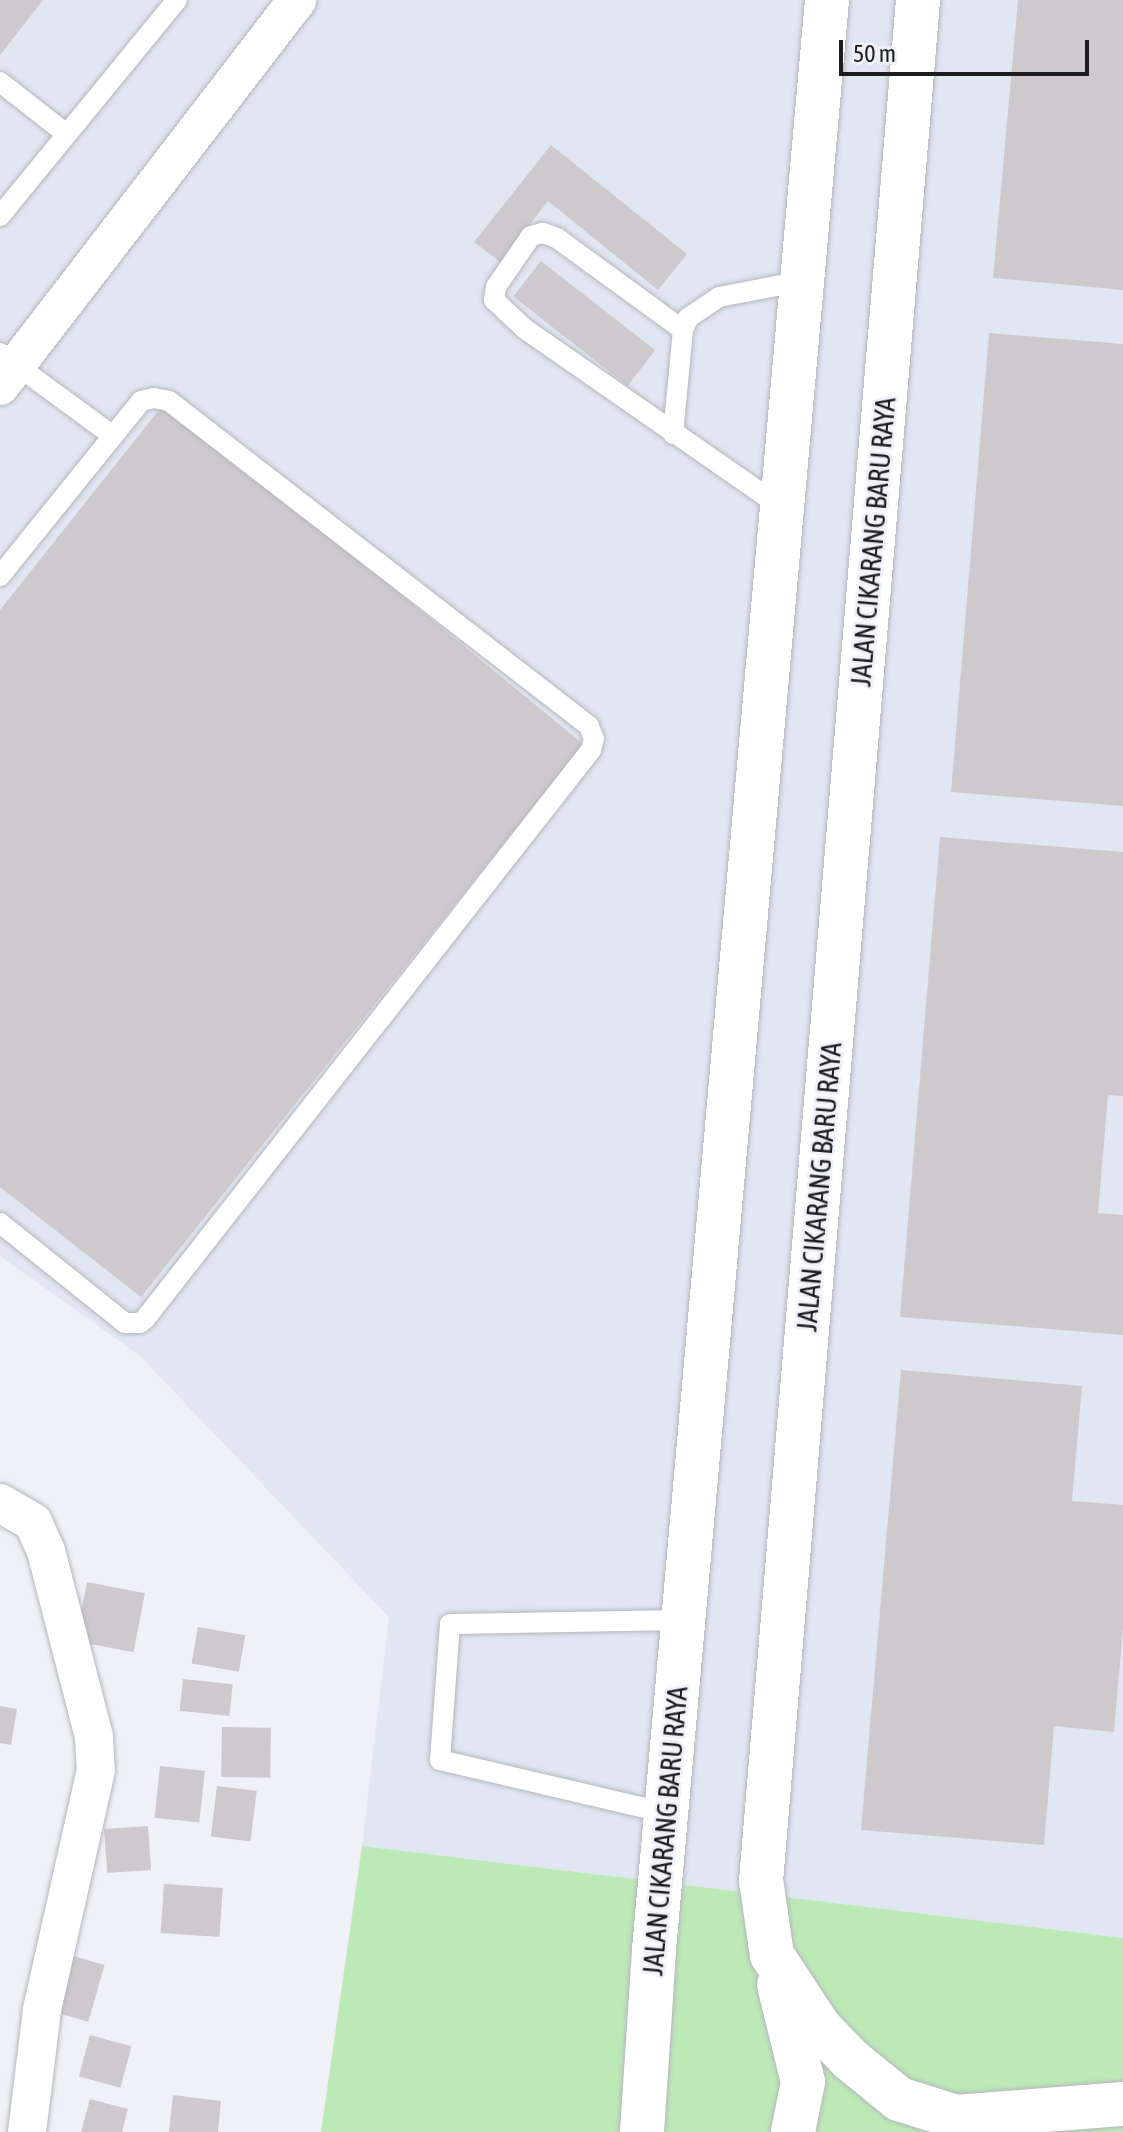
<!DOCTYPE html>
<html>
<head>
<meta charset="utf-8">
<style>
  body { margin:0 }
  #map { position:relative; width:1123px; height:2132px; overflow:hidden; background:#eff1f7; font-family:"Asap Condensed",sans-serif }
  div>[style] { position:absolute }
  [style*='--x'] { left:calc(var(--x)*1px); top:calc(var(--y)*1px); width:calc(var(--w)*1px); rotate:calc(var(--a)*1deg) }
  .built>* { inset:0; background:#e0e6f2 }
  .green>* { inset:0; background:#bde9b7 }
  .building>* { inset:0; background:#cec9cd; transform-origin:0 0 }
  .roads { filter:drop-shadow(0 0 2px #b4b7bc) drop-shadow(0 0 2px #b4b7bc) }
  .service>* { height:20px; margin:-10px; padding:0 10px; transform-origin:10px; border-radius:10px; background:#fff }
  .minor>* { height:38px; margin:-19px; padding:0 19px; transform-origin:19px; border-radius:19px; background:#fff }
  .secondary>* { height:44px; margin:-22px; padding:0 22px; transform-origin:22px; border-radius:22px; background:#fff }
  span { translate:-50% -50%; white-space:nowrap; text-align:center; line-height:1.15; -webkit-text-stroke:6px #eff1f7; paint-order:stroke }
  .street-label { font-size:28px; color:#1d1d1f }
  .scale { position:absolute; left:839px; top:40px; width:250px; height:36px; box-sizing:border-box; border:4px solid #1d1d1f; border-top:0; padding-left:10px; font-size:24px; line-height:28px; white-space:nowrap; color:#1d1d1f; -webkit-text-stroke:6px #eff1f7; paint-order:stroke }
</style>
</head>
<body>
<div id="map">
  <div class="built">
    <i style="clip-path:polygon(0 0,1123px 0,1123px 1938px,362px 1846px,389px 1617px,139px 1355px,0 1256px)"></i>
  </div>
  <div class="green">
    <i style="clip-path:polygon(362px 1846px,1123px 1938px,1123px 2132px,321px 2132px)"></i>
  </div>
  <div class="building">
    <i style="clip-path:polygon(0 0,43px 0,0 55px)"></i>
    <i style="clip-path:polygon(1018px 0,1123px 0,1123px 290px,993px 278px)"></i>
    <i style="clip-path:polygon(551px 145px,687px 254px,658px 290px,548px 201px,500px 262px,474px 242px)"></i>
    <i style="left:541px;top:261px;width:145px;height:45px;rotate:38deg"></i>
    <i style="clip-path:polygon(989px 333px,1123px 344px,1123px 806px,951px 792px)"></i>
    <i style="clip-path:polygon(166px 401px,583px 744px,141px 1297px,0 1187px,0 610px)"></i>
    <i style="clip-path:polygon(940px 837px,1123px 852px,1123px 1096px,1108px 1095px,1098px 1213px,1123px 1215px,1123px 1335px,900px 1317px)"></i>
    <i style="clip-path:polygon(901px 1370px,1082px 1386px,1072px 1501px,1123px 1505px,1123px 1628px,1114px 1732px,1054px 1726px,1044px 1845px,861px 1830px)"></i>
    <i style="left:87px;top:1582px;width:59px;height:60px;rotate:11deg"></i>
    <i style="left:198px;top:1627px;width:48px;height:37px;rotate:10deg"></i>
    <i style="left:183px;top:1679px;width:50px;height:32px;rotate:6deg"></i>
    <i style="clip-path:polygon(0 1706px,17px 1709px,11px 1745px,0 1743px)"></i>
    <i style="left:222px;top:1727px;width:49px;height:50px;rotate:1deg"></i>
    <i style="left:160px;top:1766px;width:45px;height:52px;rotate:6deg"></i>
    <i style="left:217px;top:1786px;width:40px;height:51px;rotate:7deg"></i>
    <i style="left:148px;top:1826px;width:44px;height:44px;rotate:86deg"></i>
    <i style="left:164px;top:1884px;width:59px;height:49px;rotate:4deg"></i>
    <i style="left:70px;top:1955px;width:36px;height:59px;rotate:16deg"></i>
    <i style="left:90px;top:2035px;width:43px;height:43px;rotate:15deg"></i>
    <i style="clip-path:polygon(173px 2095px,221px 2101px,218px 2132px,169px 2132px)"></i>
    <i style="clip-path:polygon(90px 2099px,128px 2109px,122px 2132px,81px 2132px)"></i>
  </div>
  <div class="roads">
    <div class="service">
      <i style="--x:0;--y:82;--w:83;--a:38.1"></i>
      <i style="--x:0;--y:216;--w:279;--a:-50.7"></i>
      <i style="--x:683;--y:330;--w:156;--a:-143.9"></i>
      <i style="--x:557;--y:238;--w:15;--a:-160"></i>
      <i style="--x:543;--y:233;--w:12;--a:166"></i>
      <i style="--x:531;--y:236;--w:62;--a:124.5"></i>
      <i style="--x:496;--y:287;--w:13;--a:99"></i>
      <i style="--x:494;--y:300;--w:42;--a:43.1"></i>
      <i style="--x:525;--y:329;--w:312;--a:34.8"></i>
      <i style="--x:0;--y:353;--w:140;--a:36.3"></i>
      <i style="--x:673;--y:434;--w:104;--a:-84.5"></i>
      <i style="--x:683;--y:330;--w:13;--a:-67"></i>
      <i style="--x:688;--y:318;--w:37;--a:-34"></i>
      <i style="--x:719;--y:297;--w:85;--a:-10.9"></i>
      <i style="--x:0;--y:576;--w:225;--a:-51.1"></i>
      <i style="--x:141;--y:401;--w:13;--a:-13"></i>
      <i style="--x:154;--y:398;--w:15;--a:11"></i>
      <i style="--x:169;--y:401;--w:531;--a:37.73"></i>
      <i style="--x:589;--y:726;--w:14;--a:69"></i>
      <i style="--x:594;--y:739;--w:11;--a:105"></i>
      <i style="--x:591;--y:750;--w:723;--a:128.09"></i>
      <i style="--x:145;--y:1319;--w:6;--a:141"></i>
      <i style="--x:140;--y:1323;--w:15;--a:180"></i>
      <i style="--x:125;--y:1323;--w:160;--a:-141.3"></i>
      <i style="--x:666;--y:1813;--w:232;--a:-166.8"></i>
      <i style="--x:440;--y:1760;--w:136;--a:-85.8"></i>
      <i style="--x:450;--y:1624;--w:233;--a:-1"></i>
    </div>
    <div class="minor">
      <i style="--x:0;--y:386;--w:487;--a:-52.4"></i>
      <i style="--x:0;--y:1503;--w:38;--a:30"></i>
      <i style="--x:33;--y:1522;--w:32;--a:66"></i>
      <i style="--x:46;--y:1551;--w:192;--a:75.5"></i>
      <i style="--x:94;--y:1737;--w:33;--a:87"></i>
      <i style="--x:96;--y:1770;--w:246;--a:102.7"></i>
      <i style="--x:42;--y:2010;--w:123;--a:97"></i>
    </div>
    <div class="secondary">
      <i style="--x:918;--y:0;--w:1887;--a:94.77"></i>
      <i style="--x:761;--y:1880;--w:76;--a:81.7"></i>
      <i style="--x:772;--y:1955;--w:87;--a:56.7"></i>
      <i style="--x:820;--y:2028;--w:45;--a:45.9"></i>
      <i style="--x:851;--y:2060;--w:62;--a:39.1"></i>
      <i style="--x:899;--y:2099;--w:60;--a:17.5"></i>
      <i style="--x:956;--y:2117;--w:168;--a:-4.5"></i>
      <i style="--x:779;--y:1985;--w:100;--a:76.1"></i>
      <i style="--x:803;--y:2082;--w:51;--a:101.3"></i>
      <i style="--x:642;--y:2132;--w:182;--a:-86.2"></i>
      <i style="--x:654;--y:1950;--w:1958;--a:-84.93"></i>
    </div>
  </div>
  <div class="street-label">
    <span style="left:873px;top:542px;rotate:-85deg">JALAN CIKARANG BARU RAYA</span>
    <span style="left:819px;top:1187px;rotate:-85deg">JALAN CIKARANG BARU RAYA</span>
    <span style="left:665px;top:1831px;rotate:-85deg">JALAN CIKARANG BARU RAYA</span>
  </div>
  <div class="scale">50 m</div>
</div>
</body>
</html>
